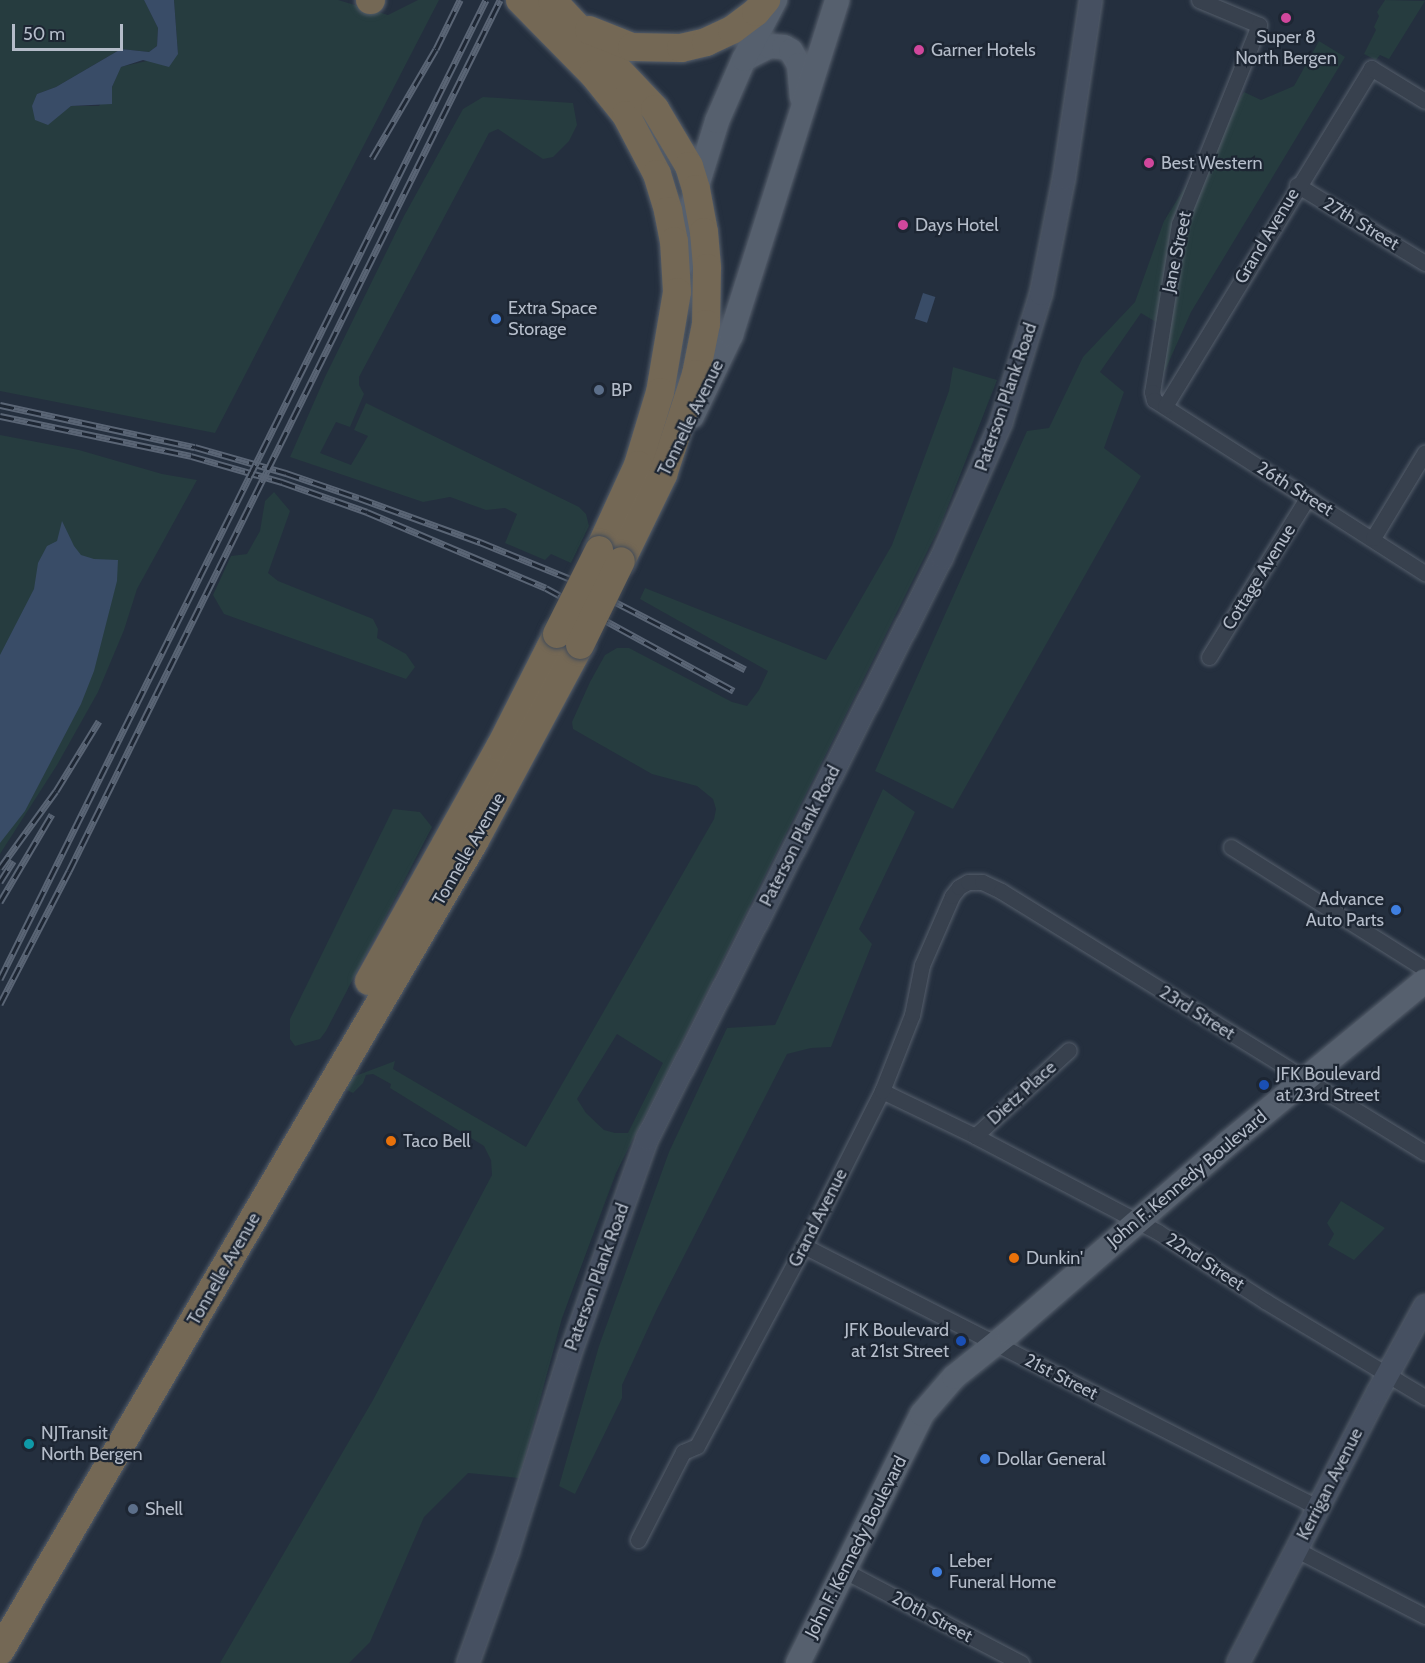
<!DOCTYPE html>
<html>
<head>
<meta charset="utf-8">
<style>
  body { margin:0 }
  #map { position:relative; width:1425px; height:1663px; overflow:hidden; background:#242f3e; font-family:Cabin,sans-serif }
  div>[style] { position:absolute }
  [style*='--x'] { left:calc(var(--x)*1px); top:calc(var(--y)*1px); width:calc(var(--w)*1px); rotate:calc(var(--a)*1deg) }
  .green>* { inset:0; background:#263c3f }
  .water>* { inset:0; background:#394c67; transform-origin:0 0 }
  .roads { filter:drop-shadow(0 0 2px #565f6c) drop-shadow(0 0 2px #565f6c) }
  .street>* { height:15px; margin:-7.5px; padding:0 7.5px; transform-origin:7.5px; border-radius:7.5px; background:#38414e }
  .secondary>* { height:22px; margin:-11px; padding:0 11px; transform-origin:11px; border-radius:11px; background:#465061 }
  .primary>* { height:24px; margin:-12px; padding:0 12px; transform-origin:12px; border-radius:12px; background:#56606e }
  .highway>* { height:28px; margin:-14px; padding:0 14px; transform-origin:14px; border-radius:14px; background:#746855 }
  .rail>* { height:7px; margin-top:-3.5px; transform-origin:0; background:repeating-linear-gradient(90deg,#1d2633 0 14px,#5a6575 0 28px); box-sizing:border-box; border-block:2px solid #5a6575 }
  .bridges { filter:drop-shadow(0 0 2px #434c59) drop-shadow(0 0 2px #434c59) }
  .highway-bridge>* { height:28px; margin:-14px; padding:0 14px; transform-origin:14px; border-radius:14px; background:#746855 }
  .dots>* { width:16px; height:16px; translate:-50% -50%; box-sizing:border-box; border:3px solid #1d2633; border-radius:50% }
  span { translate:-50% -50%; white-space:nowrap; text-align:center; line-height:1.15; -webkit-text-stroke:4.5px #1d2633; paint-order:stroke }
  .poi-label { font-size:18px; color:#b4bcc9 }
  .left { translate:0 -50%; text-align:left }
  .right { translate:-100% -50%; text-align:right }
  .street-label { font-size:18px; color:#b4bcc9 }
  .scale { position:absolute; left:12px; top:24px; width:111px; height:27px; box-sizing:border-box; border:3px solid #b4bcc9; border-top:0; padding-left:8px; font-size:18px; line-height:21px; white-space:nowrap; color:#b4bcc9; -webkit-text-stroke:4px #1d2633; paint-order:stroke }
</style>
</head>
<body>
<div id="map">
  <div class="green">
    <i style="clip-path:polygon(0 0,144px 0,158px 28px,157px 46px,149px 52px,121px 49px,56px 87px,37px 94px,61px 113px,71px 106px,99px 106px,112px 87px,120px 67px,178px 54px,174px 0,338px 0,388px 15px,418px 0,439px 0,215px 433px,0 391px)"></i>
    <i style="clip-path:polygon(1385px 0,1425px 1px,1389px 59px,1380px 55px,1376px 60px,1364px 54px,1376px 30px,1374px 27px,1379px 16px,1377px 12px)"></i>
    <i style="clip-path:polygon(1319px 41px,1345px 57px,1191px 312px,1159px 384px,1148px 383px,1156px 322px,1141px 313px,1100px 372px,1124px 392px,1104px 448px,1141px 476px,953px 809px,875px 771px,1027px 431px,1049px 428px,1083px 357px,1135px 302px,1164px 221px,1244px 92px,1261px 100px,1294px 86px)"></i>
    <i style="clip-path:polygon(483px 97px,573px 103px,577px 125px,569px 141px,553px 157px,543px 159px,498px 129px,489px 133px,359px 377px,359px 385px,364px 394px,350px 427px,336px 422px,320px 453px,351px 465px,368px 436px,354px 430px,366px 403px,579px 507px,586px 514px,589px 526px,571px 563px,551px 554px,545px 560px,505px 543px,517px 514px,505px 508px,486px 510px,450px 497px,423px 502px,290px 457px,325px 377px,404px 216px,463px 109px)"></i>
    <i style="clip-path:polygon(evenodd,953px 367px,997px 380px,941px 524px,616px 1173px,562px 1318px,519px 1478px,468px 1473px,424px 1517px,370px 1642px,349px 1663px,220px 1663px,373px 1400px,492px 1175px,491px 1160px,484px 1146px,390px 1088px,391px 1084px,373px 1074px,366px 1075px,363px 1083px,353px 1093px,347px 1090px,350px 1078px,395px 1061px,393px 1069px,526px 1147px,714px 819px,716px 809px,713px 799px,697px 786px,652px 774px,573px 729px,572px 722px,590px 682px,605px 655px,617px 648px,629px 648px,732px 702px,747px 706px,759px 690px,768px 671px,640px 599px,645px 588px,826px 660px,892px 545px,949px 391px,953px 367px,617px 1034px,663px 1063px,628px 1133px,615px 1133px,604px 1130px,586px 1113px,577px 1099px,617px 1034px)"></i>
    <i style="clip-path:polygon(0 435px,79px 450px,162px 474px,197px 480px,137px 589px,124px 630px,98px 692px,57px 765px,0 854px)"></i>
    <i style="clip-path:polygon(274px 492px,290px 511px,268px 573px,278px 581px,373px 619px,378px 629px,377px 638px,406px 654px,415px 667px,406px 679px,224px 614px,213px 595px,231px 556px,247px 554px,260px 531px,265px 501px)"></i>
    <i style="clip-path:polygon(883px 789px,915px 812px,859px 929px,872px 944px,831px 1047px,811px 1048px,787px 1054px,656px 1311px,622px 1385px,622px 1398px,575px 1494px,559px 1486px,599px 1346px,669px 1152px,727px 1028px,775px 1025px)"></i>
    <i style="clip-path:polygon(393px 809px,420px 812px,432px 827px,326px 1031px,320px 1039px,295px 1046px,290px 1039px,290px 1019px)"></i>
    <i style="clip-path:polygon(1341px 1201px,1385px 1228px,1354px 1260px,1328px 1245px,1334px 1234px,1327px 1223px)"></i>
  </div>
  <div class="water">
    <i style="clip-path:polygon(144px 0,174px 0,178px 54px,169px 67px,143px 60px,121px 67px,112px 87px,112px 104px,71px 106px,48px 125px,35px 120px,32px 106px,37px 94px,56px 87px,121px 49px,149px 52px,157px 46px,158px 28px)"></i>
    <i style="left:923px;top:293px;width:13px;height:27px;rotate:18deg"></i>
    <i style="clip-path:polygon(62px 521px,74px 546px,81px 555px,94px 559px,118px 560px,117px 581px,94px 671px,81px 704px,25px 811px,0 843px,0 655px,34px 589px,38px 563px,47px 546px,57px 541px)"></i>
  </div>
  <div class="roads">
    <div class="street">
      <i style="--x:1199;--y:0;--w:65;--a:22.6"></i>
      <i style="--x:1259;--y:25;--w:214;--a:111.9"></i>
      <i style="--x:1179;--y:224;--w:170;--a:99.1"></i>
      <i style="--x:1152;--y:392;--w:8;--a:76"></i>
      <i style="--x:1154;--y:400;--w:322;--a:32.6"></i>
      <i style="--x:1297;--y:185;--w:150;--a:31.4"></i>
      <i style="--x:1165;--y:406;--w:396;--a:-58.6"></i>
      <i style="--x:1371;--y:68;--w:63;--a:31.4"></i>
      <i style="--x:1373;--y:538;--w:100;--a:-58.8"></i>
      <i style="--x:1209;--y:657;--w:188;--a:-58.3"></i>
      <i style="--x:1231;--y:847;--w:229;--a:32.2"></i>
      <i style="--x:882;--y:1091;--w:103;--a:25.8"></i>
      <i style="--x:975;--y:1136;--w:207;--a:27.7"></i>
      <i style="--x:1158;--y:1232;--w:127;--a:32.8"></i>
      <i style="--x:1265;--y:1301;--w:187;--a:31"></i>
      <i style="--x:975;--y:1136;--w:127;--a:-42.5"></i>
      <i style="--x:804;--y:1246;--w:576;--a:26.97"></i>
      <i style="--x:638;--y:1540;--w:99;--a:-62.9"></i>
      <i style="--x:683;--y:1452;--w:15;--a:-23"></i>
      <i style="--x:697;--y:1446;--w:227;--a:-61.9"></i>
      <i style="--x:804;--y:1246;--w:174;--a:-63.3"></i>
      <i style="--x:882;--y:1091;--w:82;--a:-68.5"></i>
      <i style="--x:912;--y:1015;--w:51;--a:-78.7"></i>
      <i style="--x:922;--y:965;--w:75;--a:-66.5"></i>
      <i style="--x:952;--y:896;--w:11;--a:-52"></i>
      <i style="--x:959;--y:887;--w:10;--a:-29"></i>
      <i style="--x:968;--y:882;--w:14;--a:0"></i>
      <i style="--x:982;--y:882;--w:21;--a:25"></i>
      <i style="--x:1001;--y:891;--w:498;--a:31.7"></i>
      <i style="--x:1297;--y:1550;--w:144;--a:27.3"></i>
      <i style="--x:843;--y:1570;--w:201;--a:27.6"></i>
    </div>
    <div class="secondary">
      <i style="--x:468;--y:1663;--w:119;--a:-70.3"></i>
      <i style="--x:508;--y:1551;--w:203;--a:-72.5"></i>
      <i style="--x:569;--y:1357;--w:232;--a:-70.3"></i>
      <i style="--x:647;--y:1139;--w:652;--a:-63.12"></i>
      <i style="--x:942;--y:557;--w:146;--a:-66.2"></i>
      <i style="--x:1001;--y:423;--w:135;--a:-72.8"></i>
      <i style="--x:1041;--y:294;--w:118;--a:-78.8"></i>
      <i style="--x:1064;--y:178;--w:180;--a:-81.4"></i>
      <i style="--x:1238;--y:1663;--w:305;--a:-62.7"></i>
      <i style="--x:1378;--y:1392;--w:98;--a:-61.3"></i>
    </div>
    <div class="primary">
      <i style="--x:744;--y:59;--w:28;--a:-27"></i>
      <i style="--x:769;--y:46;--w:15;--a:4"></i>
      <i style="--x:784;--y:47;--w:8;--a:30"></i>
      <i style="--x:791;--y:51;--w:16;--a:60"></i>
      <i style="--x:799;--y:65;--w:32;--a:85"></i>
      <i style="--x:681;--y:265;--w:77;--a:-78.8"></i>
      <i style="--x:696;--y:189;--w:71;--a:-72.8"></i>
      <i style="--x:717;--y:121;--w:68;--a:-66.5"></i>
      <i style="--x:744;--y:59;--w:67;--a:-62.3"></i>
      <i style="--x:692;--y:416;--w:90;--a:-64.3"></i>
      <i style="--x:731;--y:335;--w:351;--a:-72.4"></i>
      <i style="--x:798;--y:1663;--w:278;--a:-63.5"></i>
      <i style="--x:922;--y:1414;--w:49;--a:-49.1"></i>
      <i style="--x:954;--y:1377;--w:70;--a:-38.7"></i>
      <i style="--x:1009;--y:1333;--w:289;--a:-40.9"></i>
      <i style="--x:1227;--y:1144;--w:256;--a:-39.5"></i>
    </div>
    <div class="highway">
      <i style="--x:370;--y:0;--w:1;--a:0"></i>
      <i style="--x:520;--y:0;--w:104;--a:45.4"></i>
      <i style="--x:593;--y:74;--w:53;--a:51.2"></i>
      <i style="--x:626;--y:115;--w:67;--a:62.3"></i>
      <i style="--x:657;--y:174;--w:39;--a:73"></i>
      <i style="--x:668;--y:211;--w:31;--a:79"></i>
      <i style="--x:674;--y:241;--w:51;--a:86.6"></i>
      <i style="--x:677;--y:292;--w:101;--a:99.6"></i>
      <i style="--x:660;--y:392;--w:76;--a:106.8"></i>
      <i style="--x:638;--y:465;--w:94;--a:114.6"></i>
      <i style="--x:552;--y:0;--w:150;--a:46.6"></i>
      <i style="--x:655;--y:109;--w:66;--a:59.2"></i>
      <i style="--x:689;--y:166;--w:24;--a:73"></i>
      <i style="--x:696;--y:189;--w:44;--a:79.5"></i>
      <i style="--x:704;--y:232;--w:36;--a:85"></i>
      <i style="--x:707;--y:268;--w:56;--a:91"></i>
      <i style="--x:706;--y:324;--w:51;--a:101.3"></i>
      <i style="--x:696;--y:374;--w:106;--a:108.1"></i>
      <i style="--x:663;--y:475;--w:96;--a:116"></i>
      <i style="--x:589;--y:30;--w:46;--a:21.6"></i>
      <i style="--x:632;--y:47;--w:49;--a:1.2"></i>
      <i style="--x:681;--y:48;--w:26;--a:-13"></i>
      <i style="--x:706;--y:42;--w:29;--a:-25"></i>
      <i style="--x:732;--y:30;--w:30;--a:-37"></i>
      <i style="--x:756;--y:12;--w:16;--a:-50"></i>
      <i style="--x:369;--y:981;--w:268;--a:-60.8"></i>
      <i style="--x:500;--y:747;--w:127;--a:-63.2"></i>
      <i style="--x:0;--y:1651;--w:938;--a:-59.63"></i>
      <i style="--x:474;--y:842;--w:224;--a:-61.7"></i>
    </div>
  </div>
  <div class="rail">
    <i style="--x:372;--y:158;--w:126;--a:-59.6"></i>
    <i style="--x:436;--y:49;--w:55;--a:-63.9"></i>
    <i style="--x:0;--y:405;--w:199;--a:12.2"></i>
    <i style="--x:195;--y:447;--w:95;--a:15.9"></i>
    <i style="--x:286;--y:473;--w:77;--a:18.9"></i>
    <i style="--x:359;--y:498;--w:129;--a:20"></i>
    <i style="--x:480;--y:542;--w:100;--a:22.2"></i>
    <i style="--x:573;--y:580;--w:194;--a:27.4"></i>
    <i style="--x:0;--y:416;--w:195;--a:11.8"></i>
    <i style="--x:191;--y:456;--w:95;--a:15.9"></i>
    <i style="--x:282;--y:482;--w:90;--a:19.4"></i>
    <i style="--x:367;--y:512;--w:194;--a:23"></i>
    <i style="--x:546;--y:588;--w:214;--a:28.7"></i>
    <i style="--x:0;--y:868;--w:95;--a:-54"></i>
    <i style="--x:56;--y:791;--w:82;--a:-58.4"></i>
    <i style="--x:0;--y:882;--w:25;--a:-58"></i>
    <i style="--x:0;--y:902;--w:102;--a:-59.4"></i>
    <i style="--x:0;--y:979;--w:1093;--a:-63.6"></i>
    <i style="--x:0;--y:1004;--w:150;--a:-62.6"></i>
    <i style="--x:69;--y:871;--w:972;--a:-63.67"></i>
  </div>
  <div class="bridges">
    <div class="highway-bridge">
      <i style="--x:557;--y:634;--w:94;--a:-63.4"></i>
      <i style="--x:580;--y:645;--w:93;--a:-64"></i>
    </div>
  </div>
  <div class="dots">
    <i style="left:1286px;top:18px;background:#d1479c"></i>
    <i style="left:919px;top:50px;background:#d1479c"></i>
    <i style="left:1149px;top:163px;background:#d1479c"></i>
    <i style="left:903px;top:225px;background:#d1479c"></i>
    <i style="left:496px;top:319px;background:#3f7fe0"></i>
    <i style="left:599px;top:390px;background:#5c6f8a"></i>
    <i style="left:1396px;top:910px;background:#3f7fe0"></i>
    <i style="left:1264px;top:1085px;background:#1a4fb4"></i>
    <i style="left:391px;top:1141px;background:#e8710a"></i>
    <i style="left:1014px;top:1258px;background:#e8710a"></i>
    <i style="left:961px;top:1341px;background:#1a4fb4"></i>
    <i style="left:29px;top:1444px;background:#0f9aa8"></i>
    <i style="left:985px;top:1459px;background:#3f7fe0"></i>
    <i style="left:133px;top:1509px;background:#5c6f8a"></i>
    <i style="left:937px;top:1572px;background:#3f7fe0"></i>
  </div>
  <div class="poi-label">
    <span style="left:1286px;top:48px">Super 8<br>North Bergen</span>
    <span class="left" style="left:931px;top:50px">Garner Hotels</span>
    <span class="left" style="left:1161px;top:163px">Best Western</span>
    <span class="left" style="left:915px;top:225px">Days Hotel</span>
    <span class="left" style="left:508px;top:319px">Extra Space<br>Storage</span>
    <span class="left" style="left:611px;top:390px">BP</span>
    <span class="right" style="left:1384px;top:910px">Advance<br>Auto Parts</span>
    <span class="left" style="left:1276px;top:1085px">JFK Boulevard<br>at 23rd Street</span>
    <span class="left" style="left:403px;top:1141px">Taco Bell</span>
    <span class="left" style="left:1026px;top:1258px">Dunkin'</span>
    <span class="right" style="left:949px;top:1341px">JFK Boulevard<br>at 21st Street</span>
    <span class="left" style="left:41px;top:1444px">NJTransit<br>North Bergen</span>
    <span class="left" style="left:997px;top:1459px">Dollar General</span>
    <span class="left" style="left:145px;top:1509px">Shell</span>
    <span class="left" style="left:949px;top:1572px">Leber<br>Funeral Home</span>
  </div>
  <div class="street-label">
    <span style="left:1361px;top:224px;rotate:31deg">27th Street</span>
    <span style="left:1267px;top:236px;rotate:-59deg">Grand Avenue</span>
    <span style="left:1177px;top:252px;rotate:-78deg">Jane Street</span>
    <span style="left:1006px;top:397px;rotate:-71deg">Paterson Plank Road</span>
    <span style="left:691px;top:418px;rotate:-64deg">Tonnelle Avenue</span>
    <span style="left:1295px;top:489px;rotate:32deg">26th Street</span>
    <span style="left:1259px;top:577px;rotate:-58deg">Cottage Avenue</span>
    <span style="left:800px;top:836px;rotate:-63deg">Paterson Plank Road</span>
    <span style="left:469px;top:849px;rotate:-60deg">Tonnelle Avenue</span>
    <span style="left:1197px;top:1013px;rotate:32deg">23rd Street</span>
    <span style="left:1022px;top:1093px;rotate:-42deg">Dietz Place</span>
    <span style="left:1187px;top:1179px;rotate:-40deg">John F. Kennedy Boulevard</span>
    <span style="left:818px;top:1218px;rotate:-63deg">Grand Avenue</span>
    <span style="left:1205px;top:1262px;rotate:33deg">22nd Street</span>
    <span style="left:224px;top:1269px;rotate:-60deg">Tonnelle Avenue</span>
    <span style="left:597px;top:1277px;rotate:-70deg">Paterson Plank Road</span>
    <span style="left:1061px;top:1377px;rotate:27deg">21st Street</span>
    <span style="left:1330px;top:1484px;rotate:-63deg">Kerrigan Avenue</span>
    <span style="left:856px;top:1547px;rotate:-63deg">John F. Kennedy Boulevard</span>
    <span style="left:932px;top:1617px;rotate:28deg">20th Street</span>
  </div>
  <div class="scale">50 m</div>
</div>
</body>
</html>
